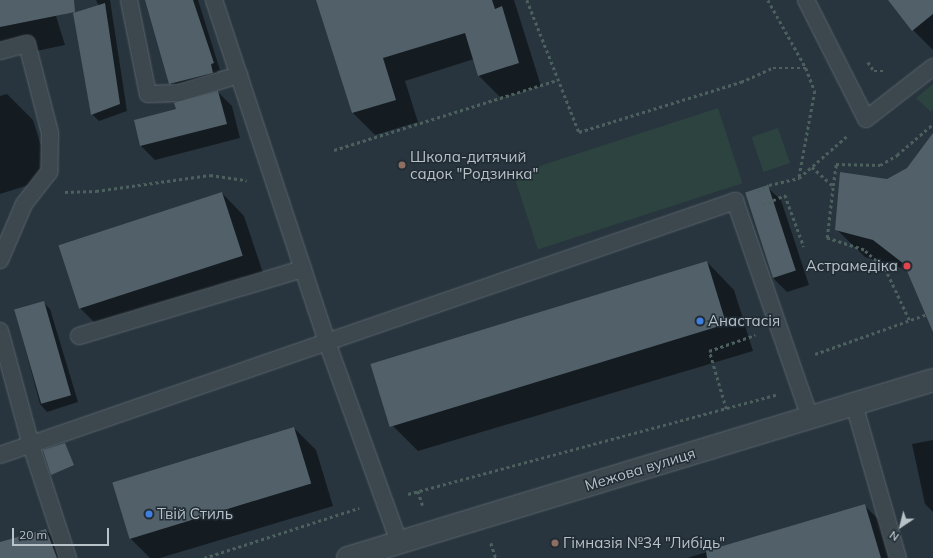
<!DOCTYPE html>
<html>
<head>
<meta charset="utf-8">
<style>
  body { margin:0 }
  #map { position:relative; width:933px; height:558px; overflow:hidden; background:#28353e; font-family:Mulish,sans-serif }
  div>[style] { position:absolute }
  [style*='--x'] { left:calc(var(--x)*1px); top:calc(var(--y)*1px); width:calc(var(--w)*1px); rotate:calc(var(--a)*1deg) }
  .green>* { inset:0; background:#2d4340; transform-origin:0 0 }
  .shadow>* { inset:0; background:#0007 }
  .building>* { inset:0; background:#516069; transform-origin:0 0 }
  .path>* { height:2.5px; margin-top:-1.25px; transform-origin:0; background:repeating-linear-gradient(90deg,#4c605e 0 3px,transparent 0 6px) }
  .roads { filter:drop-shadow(0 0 1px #5a656c) drop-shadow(0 0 1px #5a656c) }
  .lane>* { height:16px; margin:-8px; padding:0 8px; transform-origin:8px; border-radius:8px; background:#3c474e }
  .street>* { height:22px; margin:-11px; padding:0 11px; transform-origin:11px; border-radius:11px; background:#3c474e }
  .dots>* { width:11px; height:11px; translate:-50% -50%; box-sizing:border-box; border:2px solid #212c34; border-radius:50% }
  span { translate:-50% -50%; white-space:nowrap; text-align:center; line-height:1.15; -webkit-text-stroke:3px #212c34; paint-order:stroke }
  .poi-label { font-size:15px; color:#b8c2c9 }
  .left { translate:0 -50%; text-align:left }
  .right { translate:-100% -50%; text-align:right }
  .street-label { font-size:15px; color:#b8c2c9 }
  .north { position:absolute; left:881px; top:506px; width:40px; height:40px; -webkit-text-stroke:3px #212c34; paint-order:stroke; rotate:215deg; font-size:11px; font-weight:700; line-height:16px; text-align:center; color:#b8c2c9 }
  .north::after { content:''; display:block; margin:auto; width:14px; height:18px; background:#b8c2c9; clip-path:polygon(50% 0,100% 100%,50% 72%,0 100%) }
  .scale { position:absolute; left:12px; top:528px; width:97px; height:18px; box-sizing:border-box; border:2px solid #b8c2c9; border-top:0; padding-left:5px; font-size:12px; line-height:14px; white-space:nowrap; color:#b8c2c9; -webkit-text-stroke:3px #212c34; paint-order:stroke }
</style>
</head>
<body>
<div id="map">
  <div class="green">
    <i style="clip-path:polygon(933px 84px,933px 109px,931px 112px,916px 98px)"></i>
    <i style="left:718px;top:108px;width:79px;height:215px;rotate:72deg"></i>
    <i style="left:778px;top:128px;width:37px;height:28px;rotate:71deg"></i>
  </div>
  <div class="shadow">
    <i style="clip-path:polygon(0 0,51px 0,65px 45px,8px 57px,0 49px)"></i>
    <i style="clip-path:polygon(96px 0,110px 0,127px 111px,99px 121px,92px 114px,99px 6px)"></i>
    <i style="clip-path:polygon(146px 0,198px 0,220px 70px,217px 71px,220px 80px,177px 91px,170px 83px)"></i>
    <i style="clip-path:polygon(317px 0,514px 0,541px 86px,501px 98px,479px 76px,474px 59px,405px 81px,418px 122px,375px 135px,353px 113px)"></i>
    <i style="clip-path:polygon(889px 0,933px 0,933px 50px,913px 30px)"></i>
    <i style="clip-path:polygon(218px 92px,232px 106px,240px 138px,155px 160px,141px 146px,135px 121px,177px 110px)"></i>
    <i style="clip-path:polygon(7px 94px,33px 120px,51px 178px,0 194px,0 96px)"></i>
    <i style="clip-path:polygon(933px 135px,933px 312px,909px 273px,902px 268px,865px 257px,836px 229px,888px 181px,908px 169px)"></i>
    <i style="clip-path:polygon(767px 187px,781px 200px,809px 285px,787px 292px,773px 278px)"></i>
    <i style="clip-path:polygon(222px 193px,244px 216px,265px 279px,102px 330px,80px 308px,59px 245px)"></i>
    <i style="clip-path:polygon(707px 262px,734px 290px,753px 351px,418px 451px,390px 423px)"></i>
    <i style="clip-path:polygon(43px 302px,50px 309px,78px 402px,47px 412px,40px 404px,15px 310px)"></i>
    <i style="clip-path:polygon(294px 428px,316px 450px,333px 506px,160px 558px,150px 558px,130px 538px,113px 483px)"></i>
    <i style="clip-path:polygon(933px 440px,933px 512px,925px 504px,912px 444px)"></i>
    <i style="clip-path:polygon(864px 505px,890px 531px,899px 558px,687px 558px)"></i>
    <i style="clip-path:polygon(46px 530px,72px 558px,0 558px,0 543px)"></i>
  </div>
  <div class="building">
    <i style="clip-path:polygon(0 0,74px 0,75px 12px,0 27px)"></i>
    <i style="clip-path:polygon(145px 0,193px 0,214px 63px,211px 64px,213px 73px,169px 84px)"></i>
    <i style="clip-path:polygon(316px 0,492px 0,495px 9px,502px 6px,519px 63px,478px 76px,465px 33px,383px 58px,396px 100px,352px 113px)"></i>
    <i style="clip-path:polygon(888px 0,933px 0,933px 14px,912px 31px)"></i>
    <i style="clip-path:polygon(105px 3px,120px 104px,91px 115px,73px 13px)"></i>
    <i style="clip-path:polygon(218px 91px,227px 124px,140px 146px,134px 120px,176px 109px,174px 103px)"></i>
    <i style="clip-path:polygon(933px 133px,933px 332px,904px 264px,873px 240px,835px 230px,840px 172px,887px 179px,907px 168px)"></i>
    <i style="left:768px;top:185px;width:90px;height:24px;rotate:72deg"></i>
    <i style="left:222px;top:192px;width:67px;height:172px;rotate:72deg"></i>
    <i style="left:707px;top:261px;width:66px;height:352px;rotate:73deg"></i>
    <i style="left:44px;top:301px;width:98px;height:31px;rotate:74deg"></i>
    <i style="left:294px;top:427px;width:59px;height:190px;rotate:73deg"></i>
    <i style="clip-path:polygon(65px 443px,74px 465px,51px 475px,43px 450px)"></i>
    <i style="clip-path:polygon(865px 504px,881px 558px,707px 558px,706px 551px)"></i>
    <i style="clip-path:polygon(46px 529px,57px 558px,0 558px,0 542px)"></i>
  </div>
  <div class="path">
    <i style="--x:527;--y:0;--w:142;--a:68.5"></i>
    <i style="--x:579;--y:132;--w:170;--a:-17.2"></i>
    <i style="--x:741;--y:82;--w:35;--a:-24"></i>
    <i style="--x:773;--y:68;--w:33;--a:0"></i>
    <i style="--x:768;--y:0;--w:78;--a:60.8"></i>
    <i style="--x:806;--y:68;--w:25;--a:69"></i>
    <i style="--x:815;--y:91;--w:88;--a:100.4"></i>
    <i style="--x:868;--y:62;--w:11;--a:56"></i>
    <i style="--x:874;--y:71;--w:12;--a:0"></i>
    <i style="--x:334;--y:150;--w:234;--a:-17.4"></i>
    <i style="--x:812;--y:167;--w:28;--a:42"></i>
    <i style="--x:757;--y:191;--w:13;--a:-27"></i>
    <i style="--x:769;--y:185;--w:31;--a:-13"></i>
    <i style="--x:799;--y:178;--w:65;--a:-41.3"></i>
    <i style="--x:65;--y:192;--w:31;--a:-2"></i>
    <i style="--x:96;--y:191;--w:115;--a:-8"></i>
    <i style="--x:210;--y:175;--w:37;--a:8"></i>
    <i style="--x:762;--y:205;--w:25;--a:-23"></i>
    <i style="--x:785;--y:195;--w:55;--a:69.9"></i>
    <i style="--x:909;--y:320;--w:56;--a:-115.2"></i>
    <i style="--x:885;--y:269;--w:28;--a:-138"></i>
    <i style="--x:864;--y:250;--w:39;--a:-162"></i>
    <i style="--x:827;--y:238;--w:52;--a:-83.4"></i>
    <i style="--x:833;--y:186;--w:22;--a:-82"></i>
    <i style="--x:836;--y:164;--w:44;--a:1.3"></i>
    <i style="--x:880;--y:165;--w:20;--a:-30"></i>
    <i style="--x:897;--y:155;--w:48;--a:-40.7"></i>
    <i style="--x:815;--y:354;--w:125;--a:-19.6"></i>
    <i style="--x:726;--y:409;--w:60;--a:-106.3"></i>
    <i style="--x:709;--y:351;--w:49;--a:-19.2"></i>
    <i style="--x:418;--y:491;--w:16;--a:72"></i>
    <i style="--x:408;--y:494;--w:381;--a:-15.1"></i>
    <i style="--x:491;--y:543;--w:16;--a:72"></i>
    <i style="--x:204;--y:558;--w:163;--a:-17.9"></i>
  </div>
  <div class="roads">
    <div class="lane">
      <i style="--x:129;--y:0;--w:96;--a:78.6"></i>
      <i style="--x:148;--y:94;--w:31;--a:-2"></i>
      <i style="--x:179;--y:93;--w:63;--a:-16.7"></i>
      <i style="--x:214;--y:0;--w:360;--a:71.7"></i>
      <i style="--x:327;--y:342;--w:213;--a:70.2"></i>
      <i style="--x:806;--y:0;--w:133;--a:63.2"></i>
      <i style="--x:866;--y:119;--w:85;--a:-37.8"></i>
      <i style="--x:0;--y:51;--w:28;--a:-15"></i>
      <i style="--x:27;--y:44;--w:92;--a:75.5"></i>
      <i style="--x:50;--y:133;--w:39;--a:91"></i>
      <i style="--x:49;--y:172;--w:41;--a:128"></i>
      <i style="--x:24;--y:204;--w:61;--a:113.2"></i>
      <i style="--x:0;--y:331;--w:118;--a:74.8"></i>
      <i style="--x:31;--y:445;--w:119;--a:71.9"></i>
      <i style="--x:79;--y:336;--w:234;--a:-16.7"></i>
      <i style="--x:854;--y:404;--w:160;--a:74.1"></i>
      <i style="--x:0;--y:455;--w:778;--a:-19.06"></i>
      <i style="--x:735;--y:201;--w:229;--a:70.9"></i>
    </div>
    <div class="street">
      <i style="--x:348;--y:558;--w:611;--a:-16.92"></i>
    </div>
  </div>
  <div class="dots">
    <i style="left:402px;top:165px;background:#8d6e63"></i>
    <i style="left:907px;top:266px;background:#e0444e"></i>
    <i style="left:700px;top:321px;background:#3f7fe0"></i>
    <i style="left:149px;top:514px;background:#3f7fe0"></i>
    <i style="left:555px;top:543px;background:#8d6e63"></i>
  </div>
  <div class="poi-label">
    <span class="left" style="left:410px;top:165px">Школа-дитячий<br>садок "Родзинка"</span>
    <span class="right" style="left:898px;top:266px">Астрамедіка</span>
    <span class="left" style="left:708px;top:321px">Анастасія</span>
    <span class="left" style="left:157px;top:514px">Твій Стиль</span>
    <span class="left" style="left:563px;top:543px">Гімназія №34 "Либідь"</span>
  </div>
  <div class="street-label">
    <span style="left:640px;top:469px;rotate:-17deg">Межова вулиця</span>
  </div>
  <div class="north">N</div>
  <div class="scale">20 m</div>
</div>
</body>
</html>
